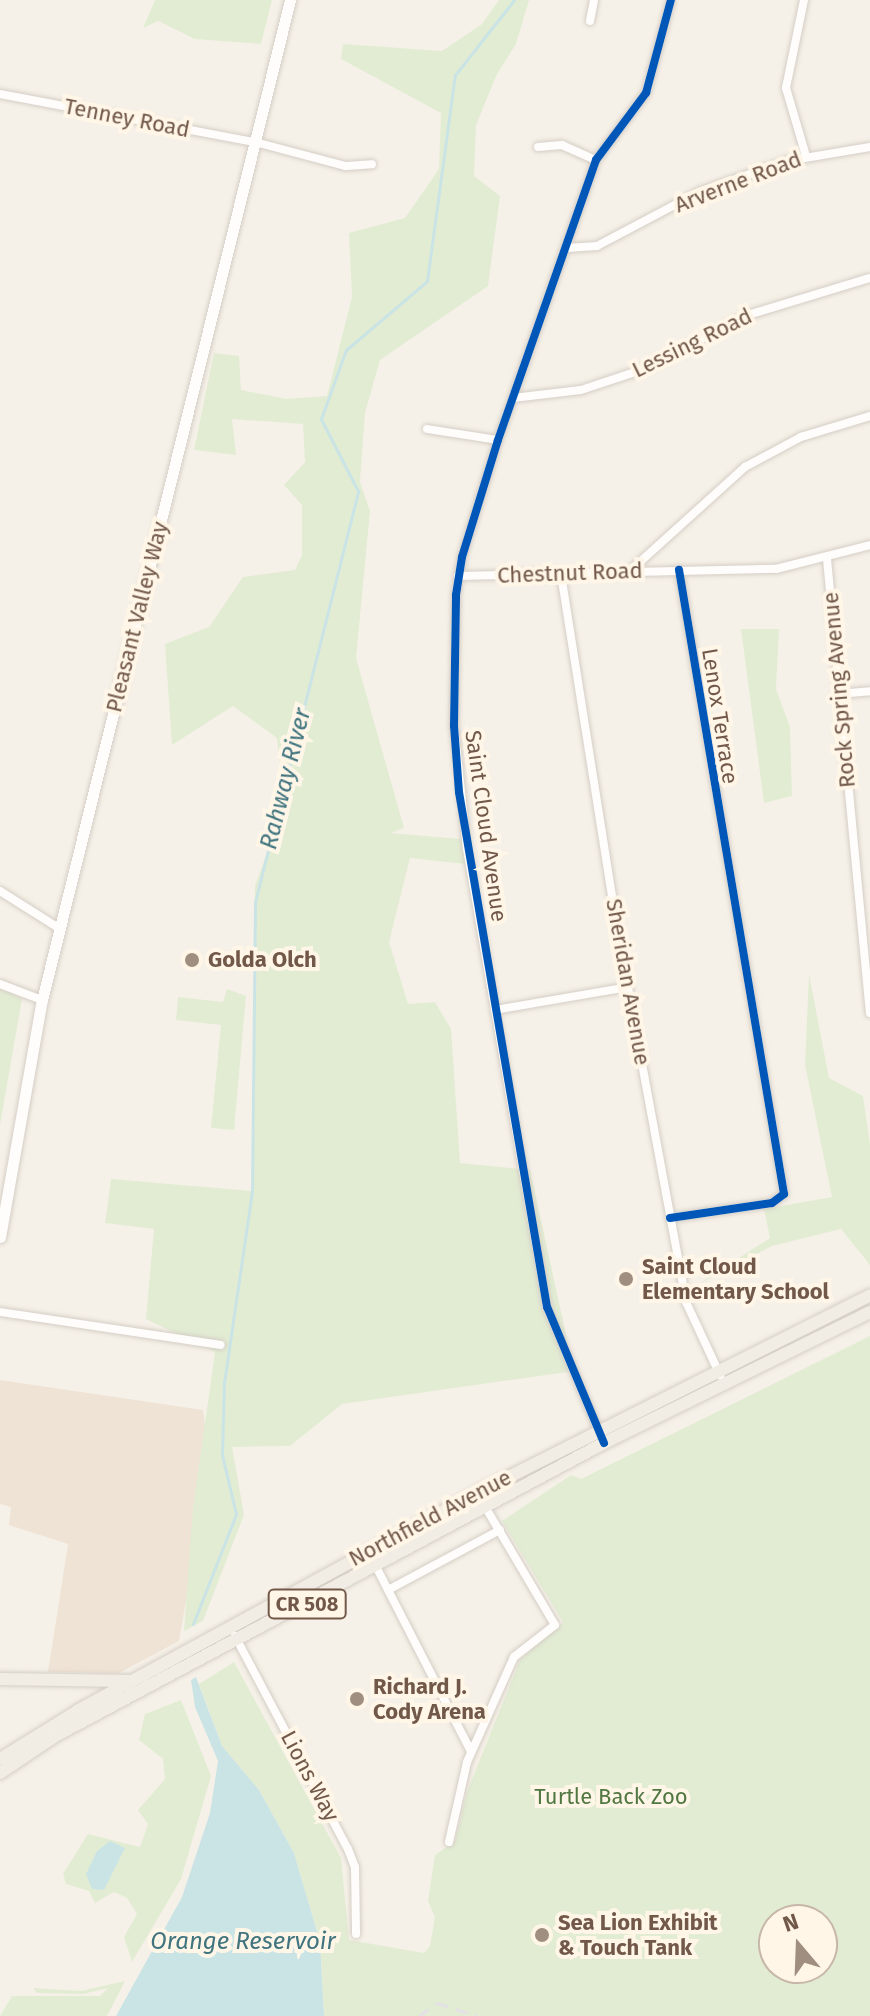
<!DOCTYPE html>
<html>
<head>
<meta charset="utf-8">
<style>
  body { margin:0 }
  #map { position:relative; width:870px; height:2016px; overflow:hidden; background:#f6f1e8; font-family:"Fira Sans",sans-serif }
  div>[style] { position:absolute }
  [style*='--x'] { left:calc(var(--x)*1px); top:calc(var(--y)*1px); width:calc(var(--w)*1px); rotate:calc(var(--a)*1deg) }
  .residential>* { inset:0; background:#efe3d5 }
  .green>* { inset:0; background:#e2ecd3 }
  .water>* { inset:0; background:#cae4e5 }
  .stream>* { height:3px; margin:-1.5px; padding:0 1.5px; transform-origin:1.5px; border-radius:1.5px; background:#cae4e5 }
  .roads { filter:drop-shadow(0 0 2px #d5cec6) drop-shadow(0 0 2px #d5cec6) }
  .street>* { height:8px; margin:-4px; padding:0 4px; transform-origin:4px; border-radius:4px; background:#fefdfc }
  .secondary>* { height:11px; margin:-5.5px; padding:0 5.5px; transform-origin:5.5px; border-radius:5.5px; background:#fefdfc }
  .primary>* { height:12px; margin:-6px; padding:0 6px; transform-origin:6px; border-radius:6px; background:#f2ede4 }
  .rail>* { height:3px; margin-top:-1.5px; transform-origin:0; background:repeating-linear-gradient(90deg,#e3e1e3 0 12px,transparent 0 20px) }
  .cycleway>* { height:8px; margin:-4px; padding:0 4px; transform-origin:4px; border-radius:4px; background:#0057b8 }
  .dots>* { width:22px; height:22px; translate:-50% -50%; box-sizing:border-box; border:4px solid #fff6e8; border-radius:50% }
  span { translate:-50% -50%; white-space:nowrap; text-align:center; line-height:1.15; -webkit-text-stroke:8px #fff6e8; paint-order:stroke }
  .shield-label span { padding:2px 6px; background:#fff6e8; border:2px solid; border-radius:6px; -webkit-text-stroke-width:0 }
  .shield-label { font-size:20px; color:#725849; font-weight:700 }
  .street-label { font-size:22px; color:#725849 }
  .poi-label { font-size:22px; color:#725849; font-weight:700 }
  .left { translate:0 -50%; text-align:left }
  .park-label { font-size:22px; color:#527842 }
  .water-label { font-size:24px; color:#40747f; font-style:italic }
  .north { position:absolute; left:758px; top:1904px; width:80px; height:80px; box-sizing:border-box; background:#fff6e8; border:2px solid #c7b7a8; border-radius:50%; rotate:341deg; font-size:22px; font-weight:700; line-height:32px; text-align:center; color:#725849 }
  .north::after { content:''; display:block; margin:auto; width:28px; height:36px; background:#a08e81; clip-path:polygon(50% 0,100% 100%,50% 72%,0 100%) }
</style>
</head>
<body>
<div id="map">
  <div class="residential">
    <i style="clip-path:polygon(0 1380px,203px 1410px,210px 1464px,179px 1641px,119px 1673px,48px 1672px,68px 1544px,9px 1525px,11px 1507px,0 1504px)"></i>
  </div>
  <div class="green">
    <i style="clip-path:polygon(155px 0,272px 0,261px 44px,195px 39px,158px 21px,143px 28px)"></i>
    <i style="clip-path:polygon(499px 0,529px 0,516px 44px,497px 74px,476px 125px,474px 176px,500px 196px,488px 286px,380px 360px,365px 413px,360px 482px,370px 511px,356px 658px,404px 828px,390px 833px,461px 839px,465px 864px,410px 858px,389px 942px,408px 1004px,435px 1002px,451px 1029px,460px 1163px,530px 1170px,574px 1371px,342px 1404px,290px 1446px,232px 1447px,244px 1515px,203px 1621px,184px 1631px,193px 1508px,215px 1352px,146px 1319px,154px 1229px,105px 1223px,111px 1179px,252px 1191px,255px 886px,278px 823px,274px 808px,281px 773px,277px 738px,233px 706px,172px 745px,165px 644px,209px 627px,243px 577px,295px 570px,302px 555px,302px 505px,284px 485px,305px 462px,303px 424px,232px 419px,236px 455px,194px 450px,214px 353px,239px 356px,241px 390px,287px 399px,327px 396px,352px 297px,349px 233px,405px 218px,439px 169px,441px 113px,341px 59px,343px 44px,442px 51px,482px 24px)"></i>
    <i style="clip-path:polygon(741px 629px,779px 629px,776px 689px,790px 727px,792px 796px,764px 803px)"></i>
    <i style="clip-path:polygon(809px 974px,829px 1078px,863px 1096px,870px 1145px,870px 1265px,841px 1229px,772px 1246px,697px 1285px,770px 1238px,764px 1209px,832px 1197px,805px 1065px)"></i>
    <i style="clip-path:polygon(0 988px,22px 999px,0 1125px)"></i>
    <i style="clip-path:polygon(227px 989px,246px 996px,234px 1130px,211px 1128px,221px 1025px,176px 1020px,178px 997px,223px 1002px)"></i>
    <i style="clip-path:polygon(evenodd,870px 1336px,870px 2016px,324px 2016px,320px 1942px,294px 1853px,259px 1790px,222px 1746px,199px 1684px,234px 1662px,341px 1858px,349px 1940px,424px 1953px,430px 1946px,435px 1917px,428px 1901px,435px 1855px,455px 1841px,467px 1792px,520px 1660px,563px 1622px,502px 1521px,571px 1475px,581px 1479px,870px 1336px,774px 1920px,822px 1920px,822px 1968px,774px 1968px,774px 1920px)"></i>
    <i style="clip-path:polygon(181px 1700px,211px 1776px,181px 1879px,132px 1962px,124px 1937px,137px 1914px,127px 1898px,114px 1892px,95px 1903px,89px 1891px,66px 1884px,63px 1874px,88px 1834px,140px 1847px,148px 1824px,138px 1810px,165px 1779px,163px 1759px,139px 1740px,145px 1714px)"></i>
    <i style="clip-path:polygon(125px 1981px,107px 2016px,0 2016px,12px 1996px,100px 1996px,108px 1988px,83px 1994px,37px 1993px,33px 1988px,81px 1991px)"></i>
  </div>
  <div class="water">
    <i style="clip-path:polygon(196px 1677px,222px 1746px,259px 1790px,294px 1853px,320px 1942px,324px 2016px,116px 2016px,182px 1897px,210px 1813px,218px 1761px,195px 1707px,191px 1680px)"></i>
    <i style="clip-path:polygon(110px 1841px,125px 1848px,104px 1890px,92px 1889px,86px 1874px,97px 1851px)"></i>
  </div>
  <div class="stream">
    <i style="--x:193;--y:1624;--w:118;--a:-68.6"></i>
    <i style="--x:236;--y:1514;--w:61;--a:-103.3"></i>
    <i style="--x:222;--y:1455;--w:72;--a:-88.4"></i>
    <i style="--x:224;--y:1383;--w:193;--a:-81.7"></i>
    <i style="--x:252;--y:1192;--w:290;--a:-89.4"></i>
    <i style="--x:255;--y:902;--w:424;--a:-75.9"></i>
    <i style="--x:358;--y:491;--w:81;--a:-117.2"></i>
    <i style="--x:321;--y:419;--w:73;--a:-70.1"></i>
    <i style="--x:346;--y:350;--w:106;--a:-40.4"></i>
    <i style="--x:427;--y:281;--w:208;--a:-82.3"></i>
    <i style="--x:455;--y:75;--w:95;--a:-51.8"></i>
  </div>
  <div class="roads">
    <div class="street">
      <i style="--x:804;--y:0;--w:90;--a:101.6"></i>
      <i style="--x:786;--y:88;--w:71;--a:73.6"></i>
      <i style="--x:590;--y:21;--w:21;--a:-79"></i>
      <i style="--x:0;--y:94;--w:259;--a:10.7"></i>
      <i style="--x:255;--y:142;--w:94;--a:14.8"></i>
      <i style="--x:346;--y:166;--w:26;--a:-4"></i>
      <i style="--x:538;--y:147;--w:24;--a:-5"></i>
      <i style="--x:562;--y:145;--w:37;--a:24"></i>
      <i style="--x:567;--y:248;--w:30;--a:-4"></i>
      <i style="--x:597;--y:246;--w:115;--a:-27.9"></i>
      <i style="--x:699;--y:192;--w:93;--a:-19.4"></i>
      <i style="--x:787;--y:161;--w:84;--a:-9.6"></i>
      <i style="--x:513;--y:398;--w:68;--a:-6.7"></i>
      <i style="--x:581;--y:390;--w:63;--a:-18.4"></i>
      <i style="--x:641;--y:370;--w:120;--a:-27.2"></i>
      <i style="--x:748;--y:315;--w:127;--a:-16.9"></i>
      <i style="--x:427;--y:429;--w:72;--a:8.8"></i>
      <i style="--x:827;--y:559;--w:456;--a:84.6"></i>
      <i style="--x:631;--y:570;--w:154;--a:-42.1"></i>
      <i style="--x:745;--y:467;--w:64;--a:-28.2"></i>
      <i style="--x:801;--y:437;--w:72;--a:-16.9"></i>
      <i style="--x:561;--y:574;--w:376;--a:81"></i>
      <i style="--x:620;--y:945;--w:363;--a:79.5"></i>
      <i style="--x:686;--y:1302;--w:81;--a:65"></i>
      <i style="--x:458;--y:576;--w:318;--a:-1.3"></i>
      <i style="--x:776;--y:569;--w:97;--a:-14.3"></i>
      <i style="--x:838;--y:694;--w:32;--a:-5"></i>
      <i style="--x:0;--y:891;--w:71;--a:32.3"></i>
      <i style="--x:0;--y:984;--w:45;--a:20.9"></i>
      <i style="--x:495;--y:1010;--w:135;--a:-9.8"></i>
      <i style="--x:670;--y:1218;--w:103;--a:-8.4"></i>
      <i style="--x:772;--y:1203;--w:15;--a:-37"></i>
      <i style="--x:784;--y:1194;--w:633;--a:-99.55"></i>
      <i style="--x:0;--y:1312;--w:223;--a:8.5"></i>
      <i style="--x:600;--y:1434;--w:138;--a:-112.7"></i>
      <i style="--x:547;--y:1307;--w:465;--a:-99.9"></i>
      <i style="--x:467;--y:849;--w:124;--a:-96"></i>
      <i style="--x:454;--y:726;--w:131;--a:-89.1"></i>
      <i style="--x:456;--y:595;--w:38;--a:-81"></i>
      <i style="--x:462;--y:557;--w:122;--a:-72.9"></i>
      <i style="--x:498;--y:440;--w:297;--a:-70.7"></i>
      <i style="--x:596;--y:160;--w:84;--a:-53.3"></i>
      <i style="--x:646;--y:93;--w:96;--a:-75"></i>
      <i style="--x:368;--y:1551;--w:225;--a:62.8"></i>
      <i style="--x:388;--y:1590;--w:127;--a:-28.2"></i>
      <i style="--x:235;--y:1636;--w:241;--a:62.1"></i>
      <i style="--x:348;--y:1849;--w:19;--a:69"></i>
      <i style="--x:355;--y:1867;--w:67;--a:89.1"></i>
      <i style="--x:449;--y:1842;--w:82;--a:-77.3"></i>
      <i style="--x:467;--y:1762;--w:115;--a:-65.9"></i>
      <i style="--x:514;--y:1657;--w:52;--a:-38"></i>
      <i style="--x:555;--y:1625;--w:153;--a:-120.6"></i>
    </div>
    <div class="secondary">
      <i style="--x:0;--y:1237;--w:241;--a:-80"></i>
      <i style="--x:42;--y:1000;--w:1030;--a:-76.07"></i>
    </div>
    <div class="primary">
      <i style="--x:0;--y:1679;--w:129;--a:0.9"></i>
      <i style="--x:0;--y:1759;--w:93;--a:-31.8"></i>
      <i style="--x:79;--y:1710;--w:453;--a:-28.6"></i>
      <i style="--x:477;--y:1493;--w:440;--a:-26.7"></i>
      <i style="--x:0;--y:1773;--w:66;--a:-33.9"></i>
      <i style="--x:55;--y:1736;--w:622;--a:-28.09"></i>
      <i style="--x:604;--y:1443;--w:297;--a:-26.2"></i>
    </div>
  </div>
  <div class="rail">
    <i style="--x:419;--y:2016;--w:22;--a:-36"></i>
    <i style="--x:437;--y:2003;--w:42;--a:18"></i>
  </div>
  <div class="cycleway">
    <i style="--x:670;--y:1218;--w:103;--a:-8.4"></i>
    <i style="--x:772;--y:1203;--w:15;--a:-37"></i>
    <i style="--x:784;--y:1194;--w:633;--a:-99.55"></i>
    <i style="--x:604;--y:1443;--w:147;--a:-112.7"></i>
    <i style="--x:547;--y:1307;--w:522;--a:-99.7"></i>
    <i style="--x:459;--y:792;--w:66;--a:-94.3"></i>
    <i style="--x:454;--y:726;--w:131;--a:-89.1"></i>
    <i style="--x:456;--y:595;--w:38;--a:-81"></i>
    <i style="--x:462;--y:557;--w:122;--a:-72.9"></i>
    <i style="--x:498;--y:440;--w:297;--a:-70.7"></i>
    <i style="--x:596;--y:160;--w:84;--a:-53.3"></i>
    <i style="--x:646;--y:93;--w:96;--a:-75"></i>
  </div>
  <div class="dots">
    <i style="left:192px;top:960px;background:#a08e81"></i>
    <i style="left:626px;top:1279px;background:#a08e81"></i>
    <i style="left:357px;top:1699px;background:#a08e81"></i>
    <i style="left:542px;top:1935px;background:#a08e81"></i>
  </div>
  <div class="shield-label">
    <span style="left:307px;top:1604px">CR 508</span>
  </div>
  <div class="street-label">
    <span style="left:127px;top:118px;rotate:11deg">Tenney Road</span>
    <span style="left:738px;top:182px;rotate:-21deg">Arverne Road</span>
    <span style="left:692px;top:343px;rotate:-26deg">Lessing Road</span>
    <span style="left:570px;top:573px;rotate:-2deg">Chestnut Road</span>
    <span style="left:137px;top:617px;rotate:-76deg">Pleasant Valley Way</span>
    <span style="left:839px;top:690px;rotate:-95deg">Rock Spring Avenue</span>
    <span style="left:720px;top:716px;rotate:81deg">Lenox Terrace</span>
    <span style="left:486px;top:826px;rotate:82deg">Saint Cloud Avenue</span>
    <span style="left:628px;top:982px;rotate:80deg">Sheridan Avenue</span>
    <span style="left:430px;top:1518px;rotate:-28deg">Northfield Avenue</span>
    <span style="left:310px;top:1776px;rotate:62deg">Lions Way</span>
  </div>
  <div class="poi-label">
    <span class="left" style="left:208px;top:960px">Golda Olch</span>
    <span class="left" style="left:642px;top:1279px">Saint Cloud<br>Elementary School</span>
    <span class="left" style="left:373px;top:1699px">Richard J.<br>Cody Arena</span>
    <span class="left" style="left:558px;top:1935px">Sea Lion Exhibit<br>&amp; Touch Tank</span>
  </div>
  <div class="park-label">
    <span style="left:611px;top:1797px">Turtle Back Zoo</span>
  </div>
  <div class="water-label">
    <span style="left:286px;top:779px;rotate:-76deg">Rahway River</span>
    <span style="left:243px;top:1942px">Orange Reservoir</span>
  </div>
  <div class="north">N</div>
</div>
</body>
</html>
